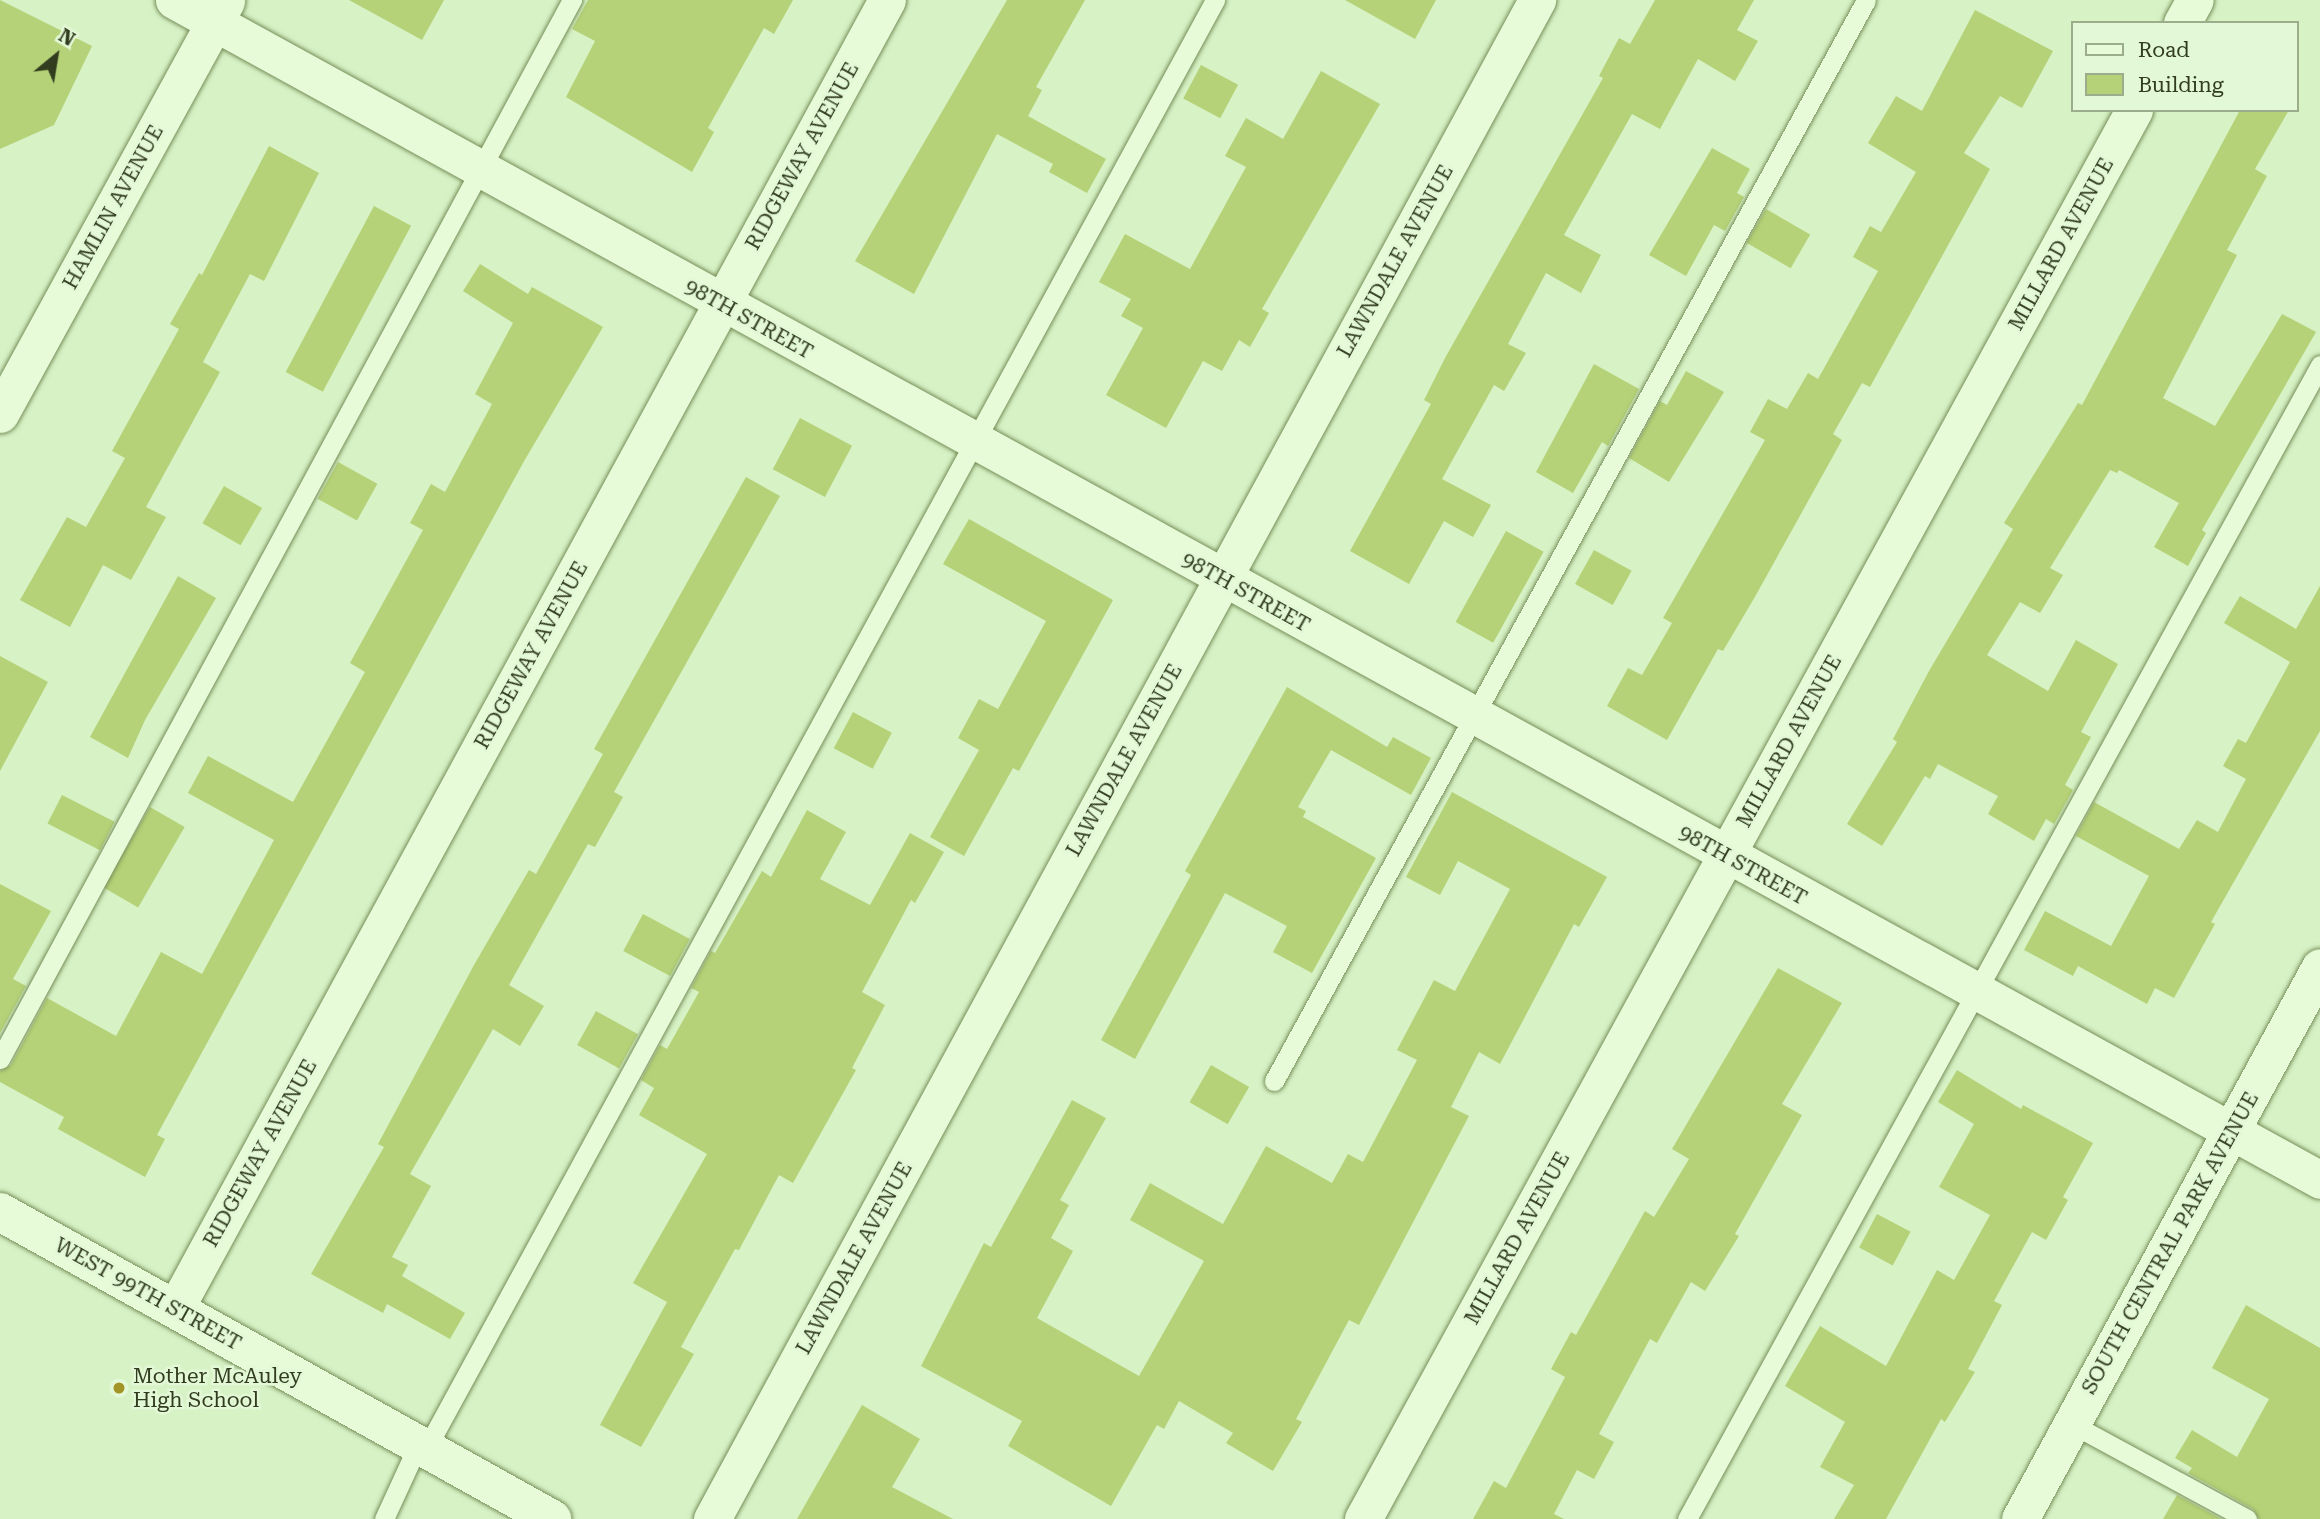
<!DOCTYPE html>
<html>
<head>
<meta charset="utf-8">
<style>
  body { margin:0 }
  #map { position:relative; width:2320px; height:1519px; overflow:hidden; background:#d7f2c5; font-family:"Roboto Serif",serif }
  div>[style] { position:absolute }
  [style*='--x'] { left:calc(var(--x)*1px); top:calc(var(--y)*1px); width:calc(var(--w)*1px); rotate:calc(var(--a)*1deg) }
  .building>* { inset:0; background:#b6d278; transform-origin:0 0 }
  .roads { filter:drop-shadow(0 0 2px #778e59) drop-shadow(0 0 2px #778e59) }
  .lane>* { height:19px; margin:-9.5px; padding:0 9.5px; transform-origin:9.5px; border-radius:9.5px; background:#e7fbd9 }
  .street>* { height:37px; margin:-18.5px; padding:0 18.5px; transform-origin:18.5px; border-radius:18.5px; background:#e7fbd9 }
  .secondary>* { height:38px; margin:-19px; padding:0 19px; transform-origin:19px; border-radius:19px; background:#e7fbd9 }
  .dots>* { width:19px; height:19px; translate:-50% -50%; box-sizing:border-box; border:4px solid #e3f8d6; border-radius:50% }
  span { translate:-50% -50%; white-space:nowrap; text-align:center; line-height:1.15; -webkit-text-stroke:5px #e3f8d6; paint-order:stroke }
  .street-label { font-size:21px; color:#313d1e }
  .poi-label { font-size:21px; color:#313d1e }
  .left { translate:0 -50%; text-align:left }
  .legend { position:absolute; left:2071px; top:21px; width:228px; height:91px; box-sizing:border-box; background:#e3f8d6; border:2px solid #9cad8c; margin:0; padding:9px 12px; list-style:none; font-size:21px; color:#313d1e }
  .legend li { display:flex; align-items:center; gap:14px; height:35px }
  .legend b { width:35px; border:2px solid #9cad8c }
  .north { position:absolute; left:21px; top:21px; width:70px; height:70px; -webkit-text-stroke:5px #e3f8d6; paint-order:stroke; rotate:30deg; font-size:19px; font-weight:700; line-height:28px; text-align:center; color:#313d1e }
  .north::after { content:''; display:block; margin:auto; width:24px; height:32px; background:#313d1e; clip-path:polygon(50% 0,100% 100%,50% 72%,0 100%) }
</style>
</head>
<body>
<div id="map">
  <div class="building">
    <i style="clip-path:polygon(0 0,92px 46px,54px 125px,0 149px)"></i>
    <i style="clip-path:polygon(349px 0,444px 0,422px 40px)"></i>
    <i style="clip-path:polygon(588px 0,793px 0,774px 34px,764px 28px,708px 128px,714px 132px,692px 172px,566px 97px,595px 41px,572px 29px)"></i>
    <i style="clip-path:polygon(1007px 0,1085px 0,1036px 87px,1042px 90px,1028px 116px,1106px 159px,1087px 193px,1049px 172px,1053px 164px,997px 134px,914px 294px,855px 261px)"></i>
    <i style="clip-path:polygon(1345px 0,1436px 0,1415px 39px)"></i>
    <i style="clip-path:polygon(1655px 0,1754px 0,1737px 30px,1758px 41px,1735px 81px,1698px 59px,1660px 129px,1632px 114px,1564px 235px,1601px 255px,1581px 293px,1546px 273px,1508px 344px,1526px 353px,1504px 391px,1494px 385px,1442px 479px,1491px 505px,1473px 537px,1444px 521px,1409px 584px,1350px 551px,1431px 404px,1424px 400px,1445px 358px,1603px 78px,1599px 76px,1619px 38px,1630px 44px)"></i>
    <i style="clip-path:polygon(1975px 10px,2053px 51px,2022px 108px,2000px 96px,1964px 153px,1990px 169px,1870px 387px,1862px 383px,1833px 434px,1842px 440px,1756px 595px,1723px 651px,1718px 649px,1667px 740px,1607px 706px,1628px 668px,1642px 675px,1672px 623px,1663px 618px,1765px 440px,1750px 432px,1768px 399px,1787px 409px,1808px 373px,1818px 379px,1878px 271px,1853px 257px,1870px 226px,1881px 232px,1916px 172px,1868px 143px,1896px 96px,1922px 111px)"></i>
    <i style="left:1201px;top:65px;width:42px;height:38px;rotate:28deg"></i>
    <i style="clip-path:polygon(1321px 71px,1380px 104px,1262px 309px,1269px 313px,1250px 347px,1239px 340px,1222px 371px,1203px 361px,1166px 428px,1106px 395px,1143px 328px,1121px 316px,1131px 299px,1099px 282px,1125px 234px,1190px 269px,1246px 167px,1225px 156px,1246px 118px,1283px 139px)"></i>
    <i style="clip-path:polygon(2240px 110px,2289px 110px,2255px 169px,2267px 176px,2227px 250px,2237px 255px,2163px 398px,2215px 426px,2282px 314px,2316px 332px,2202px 530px,2206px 533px,2188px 566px,2154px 547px,2179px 503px,2119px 470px,2117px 473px,2110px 470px,2050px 568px,2063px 575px,2040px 613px,2020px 602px,1987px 655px,2048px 691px,2076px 640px,2118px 664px,2081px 732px,2091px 737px,2065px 785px,2073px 790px,2054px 824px,2046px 819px,2034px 841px,1988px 814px,1998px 796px,1938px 764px,1930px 779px,1925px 776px,1882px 846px,1847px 824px,1897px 742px,1893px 739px,1929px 671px,2013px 529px,2004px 523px,2078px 403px,2082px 405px)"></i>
    <i style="clip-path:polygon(269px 146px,319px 173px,264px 281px,250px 274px,203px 362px,220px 372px,146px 507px,166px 517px,131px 580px,103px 565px,70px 627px,20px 600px,67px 517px,86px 527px,125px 458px,112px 451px,179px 329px,170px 324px,199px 273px,202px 275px)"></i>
    <i style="clip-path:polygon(1712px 148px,1750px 169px,1737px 193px,1744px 197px,1725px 231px,1714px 225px,1686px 276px,1649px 255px)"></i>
    <i style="left:374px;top:206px;width:42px;height:188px;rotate:28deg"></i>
    <i style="left:1766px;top:209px;width:51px;height:39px;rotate:30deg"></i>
    <i style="clip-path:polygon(480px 264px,528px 294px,532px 287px,603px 327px,523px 463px,213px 1032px,157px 1135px,165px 1139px,145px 1177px,58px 1129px,64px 1117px,0 1082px,0 1071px,11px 1065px,47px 998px,116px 1036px,161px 952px,202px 974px,274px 840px,188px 793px,208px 756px,293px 802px,365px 672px,350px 663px,423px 530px,410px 523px,431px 484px,445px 492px,492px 404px,475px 394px,513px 323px,463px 291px)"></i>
    <i style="clip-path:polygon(1594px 364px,1639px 389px,1608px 446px,1602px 442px,1573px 493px,1536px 472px)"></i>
    <i style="clip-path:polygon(1686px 371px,1724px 392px,1669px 482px,1629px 458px,1660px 401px,1667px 405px)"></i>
    <i style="left:800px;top:418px;width:59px;height:58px;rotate:28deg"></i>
    <i style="left:338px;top:462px;width:45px;height:42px;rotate:29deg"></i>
    <i style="clip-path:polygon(746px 477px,780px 496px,614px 792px,623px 797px,595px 847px,588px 844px,509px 985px,544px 1006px,520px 1046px,493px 1029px,410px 1174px,431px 1186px,392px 1257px,408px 1265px,402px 1276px,465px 1313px,450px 1339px,387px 1304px,383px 1313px,311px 1274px,384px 1147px,378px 1144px,474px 965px,529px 870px,536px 874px,603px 754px,594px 749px)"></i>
    <i style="left:224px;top:486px;width:44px;height:43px;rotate:30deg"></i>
    <i style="clip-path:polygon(969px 519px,1113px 600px,1019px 771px,1013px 768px,964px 856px,930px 837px,979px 750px,958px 738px,979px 699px,998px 709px,1046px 621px,943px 564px)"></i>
    <i style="left:1506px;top:531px;width:43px;height:104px;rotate:29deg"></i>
    <i style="left:1594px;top:550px;width:43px;height:39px;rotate:29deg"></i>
    <i style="clip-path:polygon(178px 576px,216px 598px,145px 720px,128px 758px,90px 737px)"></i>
    <i style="clip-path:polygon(2320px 586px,2320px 731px,2211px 922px,2215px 924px,2174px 998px,2155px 988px,2147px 1004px,2078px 966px,2073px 976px,2024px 950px,2045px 911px,2111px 946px,2149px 876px,2076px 836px,2094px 802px,2179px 849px,2197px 820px,2218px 832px,2246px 779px,2223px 766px,2238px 739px,2246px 743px,2290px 662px,2224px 623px,2240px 596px,2296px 629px)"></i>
    <i style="clip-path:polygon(0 656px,48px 682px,0 771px)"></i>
    <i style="clip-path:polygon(1287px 687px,1387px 747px,1393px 737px,1431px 758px,1411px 795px,1331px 750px,1298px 807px,1306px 811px,1303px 817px,1376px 858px,1312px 973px,1273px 952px,1287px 926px,1225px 893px,1135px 1059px,1101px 1040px,1191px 875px,1185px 871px)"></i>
    <i style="left:853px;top:712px;width:44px;height:41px;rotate:28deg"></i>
    <i style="clip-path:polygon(1452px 792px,1607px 877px,1579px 927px,1574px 924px,1500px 1064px,1479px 1052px,1451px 1107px,1469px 1116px,1359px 1325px,1349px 1320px,1296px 1419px,1302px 1422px,1273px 1471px,1226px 1443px,1233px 1433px,1179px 1401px,1164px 1429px,1157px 1425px,1111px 1506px,1008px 1446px,1022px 1421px,921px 1366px,984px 1243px,991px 1247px,1072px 1100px,1106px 1118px,1060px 1200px,1069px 1205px,1051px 1238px,1073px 1251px,1037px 1318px,1139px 1376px,1204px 1261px,1130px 1220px,1150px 1183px,1223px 1224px,1266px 1146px,1332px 1183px,1348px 1154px,1363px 1162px,1417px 1060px,1397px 1050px,1434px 980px,1455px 991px,1510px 889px,1458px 861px,1440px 895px,1406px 877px)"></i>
    <i style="left:62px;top:795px;width:59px;height:32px;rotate:27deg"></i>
    <i style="left:150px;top:807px;width:40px;height:93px;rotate:30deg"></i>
    <i style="clip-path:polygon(807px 810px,846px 832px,820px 879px,870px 905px,910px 833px,944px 852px,915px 903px,911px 900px,862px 992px,885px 1005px,852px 1068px,856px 1070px,793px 1183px,779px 1175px,739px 1250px,735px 1249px,681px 1347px,694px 1354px,641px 1447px,600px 1425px,667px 1302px,633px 1283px,707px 1154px,639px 1115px,654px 1088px,641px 1080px,660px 1045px,667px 1049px,699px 992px,691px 988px,711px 951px,715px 953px,762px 871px,771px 877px)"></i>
    <i style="clip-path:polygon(0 884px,51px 911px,13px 979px,26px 986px,0 1033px)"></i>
    <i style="left:643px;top:914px;width:53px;height:42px;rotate:28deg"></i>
    <i style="clip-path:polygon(1778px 968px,1842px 1003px,1782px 1104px,1802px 1115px,1735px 1234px,1739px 1236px,1705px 1291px,1691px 1282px,1657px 1343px,1650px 1339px,1599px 1434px,1614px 1442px,1594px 1479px,1577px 1470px,1554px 1514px,1564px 1519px,1473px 1519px,1494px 1481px,1506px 1488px,1565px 1377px,1551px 1369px,1571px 1332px,1576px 1335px,1645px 1211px,1654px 1217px,1689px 1159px,1672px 1149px)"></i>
    <i style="left:596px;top:1011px;width:48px;height:39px;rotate:29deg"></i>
    <i style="left:1211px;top:1065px;width:44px;height:43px;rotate:30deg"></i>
    <i style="clip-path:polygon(1957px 1070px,2021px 1109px,2023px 1105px,2093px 1143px,2063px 1197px,2068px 1200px,2046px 1240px,2032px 1232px,1994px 1301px,2002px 1305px,1968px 1369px,1975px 1372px,1945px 1422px,1941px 1419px,1886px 1519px,1834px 1519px,1854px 1485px,1820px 1467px,1845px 1422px,1785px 1386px,1820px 1326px,1886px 1366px,1937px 1270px,1954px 1280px,1990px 1215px,1939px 1187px,1974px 1124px,1938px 1102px)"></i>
    <i style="left:1877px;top:1214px;width:38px;height:38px;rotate:28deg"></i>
    <i style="clip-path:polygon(2246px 1305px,2320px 1348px,2320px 1519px,2259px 1519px,2253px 1509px,2188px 1473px,2192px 1468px,2175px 1458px,2192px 1430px,2237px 1457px,2269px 1399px,2212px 1368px)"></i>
    <i style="clip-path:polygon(862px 1405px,920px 1439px,892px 1487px,953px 1519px,797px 1519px)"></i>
    <i style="clip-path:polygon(2177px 1495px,2221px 1519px,2163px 1519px)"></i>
  </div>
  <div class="roads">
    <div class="lane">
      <i style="--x:0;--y:1059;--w:1204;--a:-61.63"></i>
      <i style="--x:1274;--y:1081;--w:1232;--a:-61.29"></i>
      <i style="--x:2072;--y:1424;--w:199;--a:28.5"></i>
      <i style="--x:426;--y:1449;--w:1650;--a:-61.43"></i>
      <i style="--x:384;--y:1519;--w:81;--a:-65.3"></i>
      <i style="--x:1687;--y:1519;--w:1316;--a:-61.25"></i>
    </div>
    <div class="street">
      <i style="--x:174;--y:0;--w:2449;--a:28.8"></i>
      <i style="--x:2182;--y:23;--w:26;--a:-61"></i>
      <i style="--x:0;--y:414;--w:471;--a:-61.3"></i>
      <i style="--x:175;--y:1309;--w:1490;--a:-61.46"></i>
      <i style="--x:712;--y:1519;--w:1729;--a:-61.49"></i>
      <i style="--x:1363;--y:1519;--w:1606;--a:-61.31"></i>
      <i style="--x:2020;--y:1519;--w:628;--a:-61.48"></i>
    </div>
    <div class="secondary">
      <i style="--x:0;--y:1212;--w:632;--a:29.08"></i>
    </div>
  </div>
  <div class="dots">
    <i style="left:119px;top:1388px;background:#a29525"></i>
  </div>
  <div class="street-label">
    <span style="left:802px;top:156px;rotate:-61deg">RIDGEWAY AVENUE</span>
    <span style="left:113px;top:207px;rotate:-61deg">HAMLIN AVENUE</span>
    <span style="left:2061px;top:244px;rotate:-61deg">MILLARD AVENUE</span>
    <span style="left:1395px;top:261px;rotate:-61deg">LAWNDALE AVENUE</span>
    <span style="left:749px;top:319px;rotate:29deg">98TH STREET</span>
    <span style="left:1246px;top:592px;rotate:29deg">98TH STREET</span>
    <span style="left:531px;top:655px;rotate:-61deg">RIDGEWAY AVENUE</span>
    <span style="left:1789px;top:741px;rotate:-61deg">MILLARD AVENUE</span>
    <span style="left:1124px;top:760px;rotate:-61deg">LAWNDALE AVENUE</span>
    <span style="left:1743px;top:865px;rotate:29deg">98TH STREET</span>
    <span style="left:260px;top:1153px;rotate:-61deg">RIDGEWAY AVENUE</span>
    <span style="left:1517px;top:1238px;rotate:-61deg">MILLARD AVENUE</span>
    <span style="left:2170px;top:1243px;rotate:-61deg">SOUTH CENTRAL PARK AVENUE</span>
    <span style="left:854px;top:1258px;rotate:-61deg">LAWNDALE AVENUE</span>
    <span style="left:148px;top:1294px;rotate:29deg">WEST 99TH STREET</span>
  </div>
  <div class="poi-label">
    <span class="left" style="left:133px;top:1388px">Mother McAuley<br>High School</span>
  </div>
  <ul class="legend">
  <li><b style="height:9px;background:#e7fbd9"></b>Road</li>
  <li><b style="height:19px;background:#b6d278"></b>Building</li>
  </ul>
  <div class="north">N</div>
</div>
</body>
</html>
